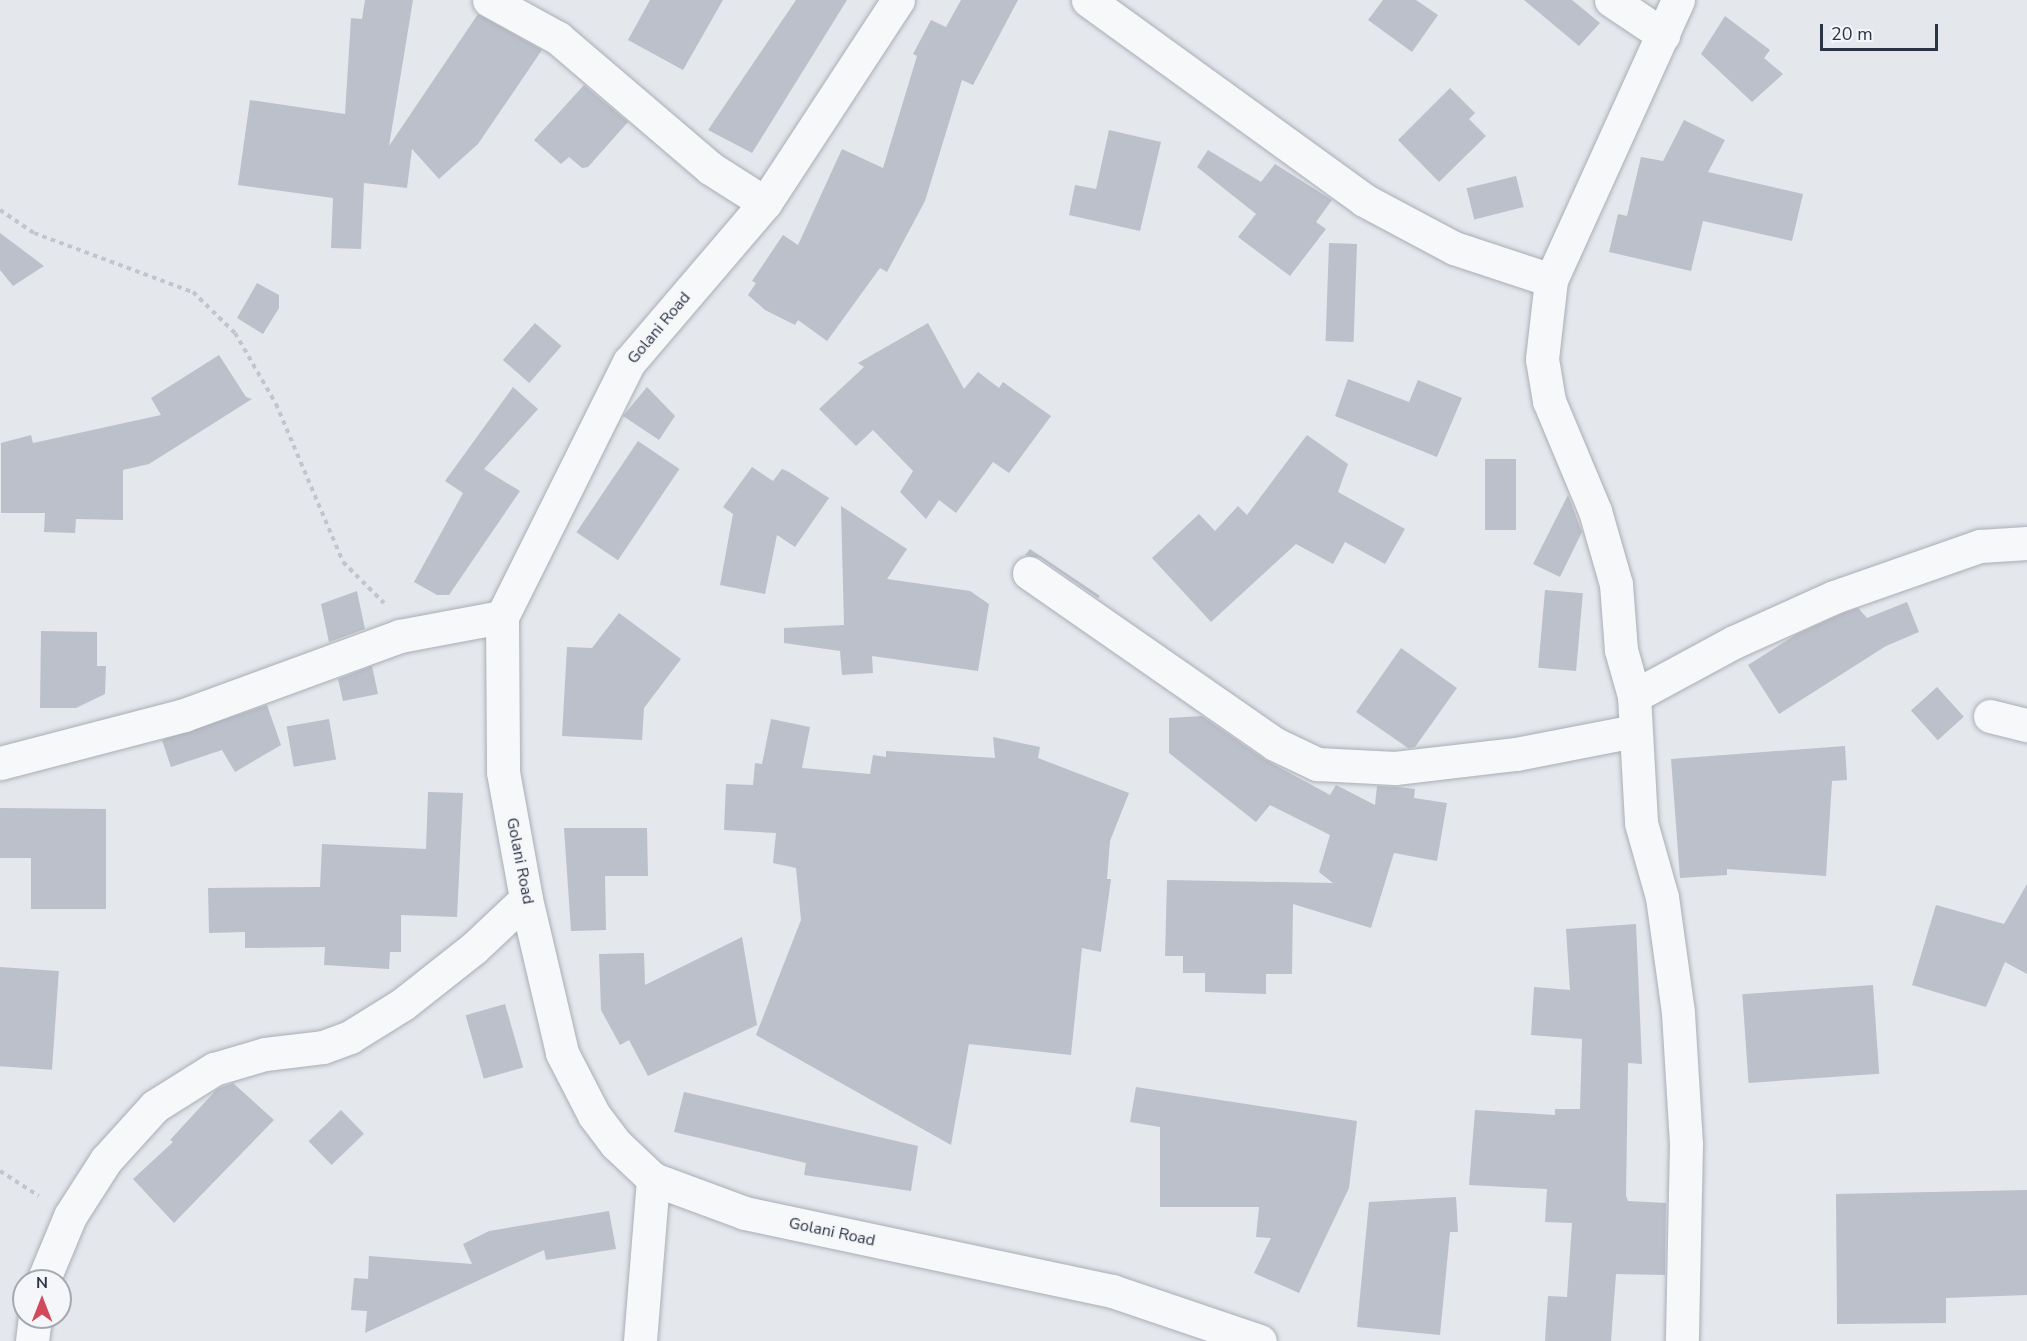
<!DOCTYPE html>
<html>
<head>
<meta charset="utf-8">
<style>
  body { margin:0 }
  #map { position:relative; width:2027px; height:1341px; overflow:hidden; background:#e4e7ec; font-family:"Nunito Sans",sans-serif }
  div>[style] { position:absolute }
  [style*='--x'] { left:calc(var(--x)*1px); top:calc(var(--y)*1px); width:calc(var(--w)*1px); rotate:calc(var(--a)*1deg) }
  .building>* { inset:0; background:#bbc0ca; transform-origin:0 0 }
  .path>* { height:4px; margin-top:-2px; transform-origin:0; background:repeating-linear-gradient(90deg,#c2c5cb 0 4.5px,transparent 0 9px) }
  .roads { filter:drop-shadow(0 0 2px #a9aeb7) drop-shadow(0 0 2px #a9aeb7) }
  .minor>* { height:33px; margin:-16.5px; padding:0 16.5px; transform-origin:16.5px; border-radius:16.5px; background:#f7f8fa }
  span { translate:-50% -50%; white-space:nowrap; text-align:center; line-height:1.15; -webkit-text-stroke:4.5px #f4f6f9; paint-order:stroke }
  .street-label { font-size:16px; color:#2b3445 }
  .north { position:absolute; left:12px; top:1269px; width:60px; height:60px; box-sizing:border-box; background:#f4f6f9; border:2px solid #a4a8b1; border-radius:50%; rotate:0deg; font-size:16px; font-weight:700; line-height:24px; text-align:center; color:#2b3445 }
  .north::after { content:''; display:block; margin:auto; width:21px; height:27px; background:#d1495b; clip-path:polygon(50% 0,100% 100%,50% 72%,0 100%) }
  .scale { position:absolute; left:1820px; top:24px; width:118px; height:27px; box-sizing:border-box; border:3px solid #2b3445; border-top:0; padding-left:8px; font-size:18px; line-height:21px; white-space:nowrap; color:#2b3445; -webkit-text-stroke:4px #f4f6f9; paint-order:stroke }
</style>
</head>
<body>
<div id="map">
  <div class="building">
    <i style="clip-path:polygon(365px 0,413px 0,389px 146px,478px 14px,542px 50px,478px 144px,439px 179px,412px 149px,407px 188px,364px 183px,361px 249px,331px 248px,333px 198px,238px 185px,250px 100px,345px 114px,351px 18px,362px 19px)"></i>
    <i style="clip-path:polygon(650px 0,723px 0,683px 70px,628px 40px)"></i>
    <i style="clip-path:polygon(796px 0,847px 0,752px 153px,708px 130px)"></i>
    <i style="clip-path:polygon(961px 0,1018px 0,973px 85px,962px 80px,925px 201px,887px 272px,880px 268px,827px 341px,798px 320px,795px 325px,765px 310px,748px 295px,756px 283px,752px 281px,783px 235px,798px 245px,842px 149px,883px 168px,917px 56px,913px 54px,931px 20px,946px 27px)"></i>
    <i style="clip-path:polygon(1383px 0,1416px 0,1438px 15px,1412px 52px,1368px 20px)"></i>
    <i style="clip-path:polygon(1524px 0,1572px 0,1600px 23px,1579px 46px)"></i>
    <i style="clip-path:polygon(1725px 16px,1770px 50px,1764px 58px,1783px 74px,1752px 102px,1701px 54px)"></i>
    <i style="clip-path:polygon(584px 85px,628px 122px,588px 167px,582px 168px,569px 157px,561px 164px,534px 140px)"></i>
    <i style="clip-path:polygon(1450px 88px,1475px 113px,1469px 119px,1486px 136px,1439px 182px,1398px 140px)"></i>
    <i style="clip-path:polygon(1684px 120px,1725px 140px,1708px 172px,1803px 194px,1792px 241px,1703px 221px,1691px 271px,1609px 252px,1618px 214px,1627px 216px,1641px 157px,1663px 161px)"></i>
    <i style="clip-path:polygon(1109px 130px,1161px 142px,1140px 231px,1069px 215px,1075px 185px,1096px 189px)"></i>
    <i style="clip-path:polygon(1208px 150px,1261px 182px,1275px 164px,1332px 200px,1316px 222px,1326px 229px,1290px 276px,1238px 237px,1256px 214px,1197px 167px)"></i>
    <i style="left:1516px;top:176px;width:32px;height:51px;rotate:76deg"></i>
    <i style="clip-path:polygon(0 233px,44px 266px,13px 286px,0 270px)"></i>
    <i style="left:1329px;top:243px;width:28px;height:98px;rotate:2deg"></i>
    <i style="clip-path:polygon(257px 283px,279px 295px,279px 308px,263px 334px,237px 318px)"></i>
    <i style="left:535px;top:323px;width:35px;height:49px;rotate:41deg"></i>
    <i style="clip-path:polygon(928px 323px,964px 389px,978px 372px,999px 388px,1003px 382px,1051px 416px,1009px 473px,993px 462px,956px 513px,939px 500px,926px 519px,900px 492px,913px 471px,873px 430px,856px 446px,819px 409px,864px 367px,858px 363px)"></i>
    <i style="clip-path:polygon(219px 355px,246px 397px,252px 399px,149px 464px,123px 470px,123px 520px,76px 519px,75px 533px,44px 532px,45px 513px,1px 513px,1px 443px,31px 435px,33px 443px,161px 415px,151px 398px)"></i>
    <i style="clip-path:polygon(1348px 379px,1409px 402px,1418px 380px,1462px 398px,1437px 457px,1335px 416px)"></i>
    <i style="clip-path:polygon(513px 387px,538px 409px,484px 469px,520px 491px,449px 595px,437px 595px,414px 582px,463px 493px,445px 481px)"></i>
    <i style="clip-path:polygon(647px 387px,675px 416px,659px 440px,623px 416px)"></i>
    <i style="clip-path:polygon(1307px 435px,1348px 464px,1338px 492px,1405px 529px,1385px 564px,1345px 542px,1333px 564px,1296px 544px,1211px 622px,1152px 558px,1199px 514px,1215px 531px,1238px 506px,1247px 515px)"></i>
    <i style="left:638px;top:441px;width:50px;height:110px;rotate:34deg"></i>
    <i style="left:1485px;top:459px;width:31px;height:71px"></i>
    <i style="clip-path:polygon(752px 467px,773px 481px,782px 469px,789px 472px,829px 498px,795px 547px,777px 535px,765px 594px,720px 585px,733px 514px,723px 507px)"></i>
    <i style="clip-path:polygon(1568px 495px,1582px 532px,1560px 577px,1533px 564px)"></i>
    <i style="clip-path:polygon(841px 506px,907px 549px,887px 579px,970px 591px,989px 604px,978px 671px,872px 656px,873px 673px,842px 675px,840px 651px,784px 643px,784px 628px,844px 625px)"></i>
    <i style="clip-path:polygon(1030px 549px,1100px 596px,1098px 598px,1040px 558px,1025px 555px)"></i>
    <i style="left:1545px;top:590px;width:38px;height:78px;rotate:5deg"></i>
    <i style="clip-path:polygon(357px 591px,365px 629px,329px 642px,321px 604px)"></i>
    <i style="clip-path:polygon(1907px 602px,1919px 632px,1886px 646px,1779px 714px,1748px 665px,1797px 634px,1841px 614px,1858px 608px,1867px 618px)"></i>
    <i style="clip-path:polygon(619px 613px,681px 659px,644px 708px,642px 740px,562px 736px,567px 647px,592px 648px)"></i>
    <i style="clip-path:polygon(41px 631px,97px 632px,97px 666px,106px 666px,105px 694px,76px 708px,40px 708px)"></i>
    <i style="clip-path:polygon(1401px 648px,1457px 688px,1415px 747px,1408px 748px,1356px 712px)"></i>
    <i style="clip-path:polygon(372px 666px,378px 694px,343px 701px,338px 679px)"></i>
    <i style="left:1937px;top:687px;width:40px;height:35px;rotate:48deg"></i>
    <i style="clip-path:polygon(267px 705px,281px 745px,235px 772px,222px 750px,171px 767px,162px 740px)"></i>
    <i style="clip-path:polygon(1202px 716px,1264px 759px,1330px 795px,1336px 785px,1375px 805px,1377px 786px,1397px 787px,1415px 789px,1414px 798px,1447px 803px,1437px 861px,1394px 853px,1371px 928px,1293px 904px,1292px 974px,1266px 974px,1266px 994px,1205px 992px,1205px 973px,1183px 973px,1183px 956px,1165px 956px,1167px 880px,1333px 883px,1319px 872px,1330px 835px,1270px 805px,1256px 822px,1169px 753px,1169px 718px)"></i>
    <i style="left:329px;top:719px;width:41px;height:43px;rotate:80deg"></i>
    <i style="clip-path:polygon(771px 719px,810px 727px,802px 768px,870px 774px,873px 755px,886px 757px,886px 751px,995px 758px,993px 737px,1040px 747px,1038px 758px,1129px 793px,1110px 841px,1107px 879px,1111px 879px,1101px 952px,1082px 948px,1071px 1055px,969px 1044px,951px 1145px,756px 1035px,801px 920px,796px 868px,773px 863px,776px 833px,724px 830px,726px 784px,753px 785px,755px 763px,762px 764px)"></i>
    <i style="clip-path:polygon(1845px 746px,1847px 780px,1832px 781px,1826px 876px,1727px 869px,1727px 875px,1680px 878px,1671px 759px)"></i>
    <i style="clip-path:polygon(428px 792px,463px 793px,457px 917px,401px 915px,401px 952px,390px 952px,389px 969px,324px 965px,325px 947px,245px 948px,245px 932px,209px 933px,208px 888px,320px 887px,322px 844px,426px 849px)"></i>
    <i style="clip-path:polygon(0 808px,106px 809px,106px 909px,31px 909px,31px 858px,0 858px)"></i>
    <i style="clip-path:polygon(564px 828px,647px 828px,648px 876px,605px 876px,606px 930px,571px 931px)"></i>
    <i style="clip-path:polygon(2027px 884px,2027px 974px,2005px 962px,1986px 1007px,1912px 985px,1936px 905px,2004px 924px)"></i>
    <i style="clip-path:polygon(1636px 924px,1642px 1064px,1628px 1063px,1626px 1196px,1628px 1201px,1666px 1203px,1665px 1275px,1616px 1274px,1611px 1341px,1545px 1341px,1548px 1296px,1567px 1297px,1572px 1223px,1545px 1222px,1547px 1189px,1469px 1185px,1475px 1110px,1555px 1115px,1555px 1109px,1580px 1109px,1582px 1039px,1531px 1035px,1534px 987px,1570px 990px,1566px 929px)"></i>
    <i style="clip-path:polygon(742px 937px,757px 1025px,648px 1076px,629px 1040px,620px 1045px,601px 1010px,599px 954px,644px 953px,645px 985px)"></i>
    <i style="left:0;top:967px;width:59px;height:99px;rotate:4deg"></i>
    <i style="left:1873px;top:985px;width:89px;height:131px;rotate:86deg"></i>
    <i style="left:505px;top:1004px;width:66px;height:41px;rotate:74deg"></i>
    <i style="clip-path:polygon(233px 1083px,274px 1120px,174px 1223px,133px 1179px,173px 1142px,170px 1140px,217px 1089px)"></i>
    <i style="clip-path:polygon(1136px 1087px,1357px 1121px,1349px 1188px,1299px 1293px,1254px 1273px,1271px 1238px,1256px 1237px,1259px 1207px,1160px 1207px,1160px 1127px,1130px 1122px)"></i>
    <i style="clip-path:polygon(684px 1092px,918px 1146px,911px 1191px,804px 1175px,806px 1163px,674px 1132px)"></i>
    <i style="left:341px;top:1110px;width:33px;height:45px;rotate:46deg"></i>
    <i style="clip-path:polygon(2027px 1190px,2027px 1295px,1946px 1298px,1946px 1323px,1837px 1324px,1836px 1194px)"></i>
    <i style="clip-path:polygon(1456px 1197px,1458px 1232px,1450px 1232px,1440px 1335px,1357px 1327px,1369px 1202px)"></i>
    <i style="clip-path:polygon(609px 1211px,616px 1249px,546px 1260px,544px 1250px,365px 1333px,367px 1311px,351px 1310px,354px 1278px,368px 1279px,369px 1256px,472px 1264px,463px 1244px,489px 1231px)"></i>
  </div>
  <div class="path">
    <i style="--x:0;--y:210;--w:41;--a:34.1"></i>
    <i style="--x:34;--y:233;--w:170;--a:20.4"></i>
    <i style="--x:193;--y:292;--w:59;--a:44.3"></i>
    <i style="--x:235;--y:333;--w:82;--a:60"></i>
    <i style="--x:276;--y:404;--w:172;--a:67"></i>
    <i style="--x:343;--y:562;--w:58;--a:45"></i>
    <i style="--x:0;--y:1171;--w:46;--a:32.7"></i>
  </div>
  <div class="roads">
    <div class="minor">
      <i style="--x:489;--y:0;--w:79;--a:28.8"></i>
      <i style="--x:558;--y:38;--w:200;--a:40.5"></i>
      <i style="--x:710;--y:168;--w:65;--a:32.5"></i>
      <i style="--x:898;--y:0;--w:243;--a:123.2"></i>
      <i style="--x:765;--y:203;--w:209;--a:130.5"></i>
      <i style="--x:629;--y:362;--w:285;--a:116.5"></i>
      <i style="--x:502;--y:617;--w:155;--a:89.6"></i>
      <i style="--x:503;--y:772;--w:129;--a:79.7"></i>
      <i style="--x:526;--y:899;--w:158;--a:76.8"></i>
      <i style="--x:562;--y:1053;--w:70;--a:62.7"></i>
      <i style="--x:594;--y:1115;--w:36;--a:53"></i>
      <i style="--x:616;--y:1144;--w:51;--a:43.4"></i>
      <i style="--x:653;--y:1179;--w:98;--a:20.3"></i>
      <i style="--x:745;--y:1213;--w:375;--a:12"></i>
      <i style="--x:1112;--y:1291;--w:156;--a:18.7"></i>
      <i style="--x:1088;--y:0;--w:341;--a:35.9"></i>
      <i style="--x:1364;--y:200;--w:102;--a:28.1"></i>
      <i style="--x:1454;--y:248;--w:102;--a:18.3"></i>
      <i style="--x:1611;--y:0;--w:63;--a:33.9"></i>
      <i style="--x:1678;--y:0;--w:307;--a:114.4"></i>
      <i style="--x:1551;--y:280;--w:80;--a:96.5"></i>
      <i style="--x:1542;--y:359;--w:43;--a:80.5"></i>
      <i style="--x:1549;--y:401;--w:119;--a:67.3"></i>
      <i style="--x:1595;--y:511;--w:76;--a:74"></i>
      <i style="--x:1616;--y:584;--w:66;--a:85.7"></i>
      <i style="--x:1621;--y:650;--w:48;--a:74.2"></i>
      <i style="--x:1634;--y:696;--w:127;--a:86.8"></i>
      <i style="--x:1641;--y:823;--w:77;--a:74.2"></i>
      <i style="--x:1662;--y:897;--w:117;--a:82.1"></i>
      <i style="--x:1678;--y:1013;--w:131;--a:86.5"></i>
      <i style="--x:1686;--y:1144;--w:197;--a:91.2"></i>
      <i style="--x:1029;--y:573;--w:300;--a:34.8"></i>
      <i style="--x:1275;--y:744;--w:47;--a:25.5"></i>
      <i style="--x:1317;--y:764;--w:78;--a:2.9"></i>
      <i style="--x:1395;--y:768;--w:122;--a:-6.6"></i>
      <i style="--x:1516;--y:754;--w:120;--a:-11"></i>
      <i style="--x:1634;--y:696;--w:114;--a:-28.4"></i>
      <i style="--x:1734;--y:642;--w:110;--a:-24.2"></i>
      <i style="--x:1834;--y:597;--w:155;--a:-19.3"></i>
      <i style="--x:1980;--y:546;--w:47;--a:-3.7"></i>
      <i style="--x:1990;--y:716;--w:38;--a:14"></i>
      <i style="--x:0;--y:763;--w:190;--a:-14.6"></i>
      <i style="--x:184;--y:715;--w:230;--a:-20.1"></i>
      <i style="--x:400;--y:636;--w:104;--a:-10.6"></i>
      <i style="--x:43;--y:1281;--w:70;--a:-67.4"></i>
      <i style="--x:70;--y:1216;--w:67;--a:-57.3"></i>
      <i style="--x:106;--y:1160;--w:73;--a:-47.8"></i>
      <i style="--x:155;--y:1106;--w:70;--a:-32.1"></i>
      <i style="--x:214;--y:1069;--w:53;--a:-16.4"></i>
      <i style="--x:265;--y:1054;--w:58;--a:-6.9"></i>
      <i style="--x:323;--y:1047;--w:29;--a:-20"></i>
      <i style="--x:350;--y:1037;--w:62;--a:-31.9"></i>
      <i style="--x:403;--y:1004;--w:90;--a:-38.3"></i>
      <i style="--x:474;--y:948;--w:71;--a:-43.3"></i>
      <i style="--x:32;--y:1341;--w:24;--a:-83"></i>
      <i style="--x:640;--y:1341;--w:163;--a:-85.4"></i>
    </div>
  </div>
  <div class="street-label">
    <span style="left:659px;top:328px;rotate:-50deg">Golani Road</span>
    <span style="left:520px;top:861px;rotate:79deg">Golani Road</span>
    <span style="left:832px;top:1232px;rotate:12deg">Golani Road</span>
  </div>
  <div class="north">N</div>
  <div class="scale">20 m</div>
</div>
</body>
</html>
